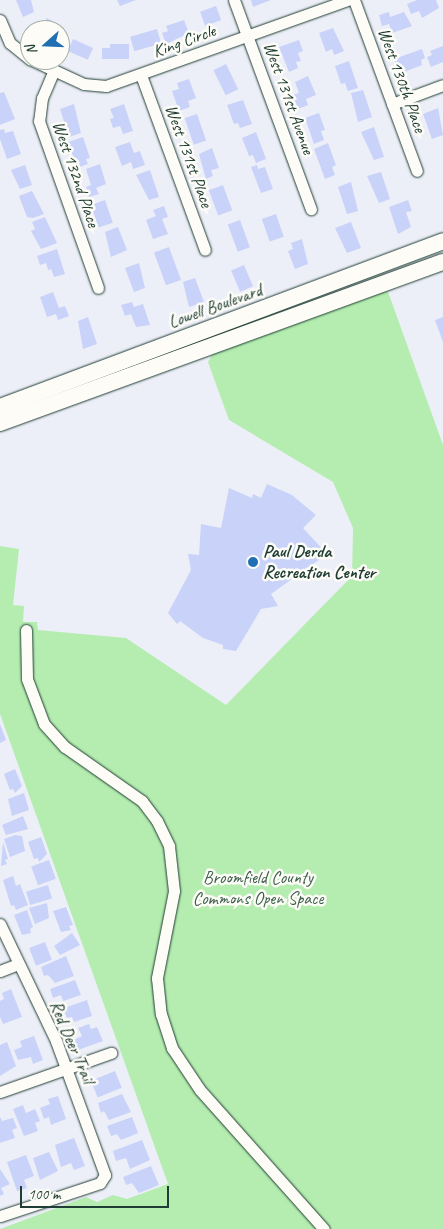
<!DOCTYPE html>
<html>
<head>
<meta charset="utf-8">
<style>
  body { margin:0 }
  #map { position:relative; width:443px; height:1229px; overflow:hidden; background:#edeff8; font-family:Caveat,sans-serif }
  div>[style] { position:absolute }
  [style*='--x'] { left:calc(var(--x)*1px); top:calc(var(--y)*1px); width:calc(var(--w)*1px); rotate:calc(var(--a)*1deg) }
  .green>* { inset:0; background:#b5edb0 }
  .building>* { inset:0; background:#c9d2f9; transform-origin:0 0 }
  .roads { filter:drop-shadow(0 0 1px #1f3d34) drop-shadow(0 0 1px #1f3d34) }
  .street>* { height:11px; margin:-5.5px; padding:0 5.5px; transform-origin:5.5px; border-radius:5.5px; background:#fdfcf7 }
  .secondary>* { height:16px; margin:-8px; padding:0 8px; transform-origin:8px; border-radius:8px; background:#fdfcf7 }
  .dots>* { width:14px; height:14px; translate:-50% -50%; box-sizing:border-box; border:2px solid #fdfcf7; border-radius:50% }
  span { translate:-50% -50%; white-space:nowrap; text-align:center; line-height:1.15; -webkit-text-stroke:5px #fdfcf7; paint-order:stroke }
  .street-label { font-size:18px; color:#1f3d34 }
  .poi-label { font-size:18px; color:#1f3d34; font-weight:700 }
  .left { translate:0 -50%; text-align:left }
  .park-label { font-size:18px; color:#3d604d }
  .north { position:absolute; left:20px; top:20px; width:50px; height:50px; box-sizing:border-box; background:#fdfcf7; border:1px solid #a4b0a9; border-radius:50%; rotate:250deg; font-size:14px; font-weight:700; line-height:20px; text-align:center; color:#1f3d34 }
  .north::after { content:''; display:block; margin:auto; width:18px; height:22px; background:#1f6fb2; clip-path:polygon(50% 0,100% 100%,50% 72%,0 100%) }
  .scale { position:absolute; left:20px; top:1186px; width:149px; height:22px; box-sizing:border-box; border:2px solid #1f3d34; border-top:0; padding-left:6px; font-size:15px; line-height:18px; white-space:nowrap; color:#1f3d34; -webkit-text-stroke:4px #fdfcf7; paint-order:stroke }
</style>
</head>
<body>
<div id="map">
  <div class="green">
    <i style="clip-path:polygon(387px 289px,443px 445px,443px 1229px,0 1229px,86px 1197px,97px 1202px,113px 1195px,127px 1199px,168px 1184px,0 714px,0 546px,19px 549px,13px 605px,24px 606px,23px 622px,37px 622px,38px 630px,126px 638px,226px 705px,352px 576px,353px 528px,333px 482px,229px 420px,208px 362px,213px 353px)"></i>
  </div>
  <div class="building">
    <i style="clip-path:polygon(16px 0,31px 0,34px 12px,23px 17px)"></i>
    <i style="clip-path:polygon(117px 0,136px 0,120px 6px)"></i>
    <i style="clip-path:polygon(251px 0,271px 0,253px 7px)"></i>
    <i style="clip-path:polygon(417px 0,436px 0,439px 8px,422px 18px,419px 11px,411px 14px,407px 4px)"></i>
    <i style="left:216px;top:6px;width:15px;height:17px;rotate:70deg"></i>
    <i style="clip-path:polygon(389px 12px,390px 17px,404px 12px,412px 26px,392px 33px,389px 24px,382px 26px,379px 15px)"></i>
    <i style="clip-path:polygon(47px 18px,64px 28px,60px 34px,60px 30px,40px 30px)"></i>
    <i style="clip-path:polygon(184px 20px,189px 33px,166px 44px,162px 33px,168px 31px,166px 26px)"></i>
    <i style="clip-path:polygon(333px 28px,344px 51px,334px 55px,332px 49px,326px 52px,319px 33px)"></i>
    <i style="left:157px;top:29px;width:15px;height:28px;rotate:74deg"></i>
    <i style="left:73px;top:39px;width:22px;height:13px;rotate:24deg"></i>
    <i style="clip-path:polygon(299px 40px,303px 51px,298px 53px,301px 61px,296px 62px,298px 68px,289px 72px,279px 47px)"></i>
    <i style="clip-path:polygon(110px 44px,129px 44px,129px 59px,102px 59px,102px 48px,110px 48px)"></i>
    <i style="clip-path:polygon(443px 46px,443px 62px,431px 67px,427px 57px,432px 55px,430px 51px)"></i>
    <i style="clip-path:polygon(422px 49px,425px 58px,421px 60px,422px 65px,399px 74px,394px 59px)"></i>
    <i style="clip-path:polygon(349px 61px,358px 88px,348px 91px,345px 83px,341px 84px,335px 66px)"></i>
    <i style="left:226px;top:64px;width:28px;height:14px;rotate:64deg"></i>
    <i style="clip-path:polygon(308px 76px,316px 95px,306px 99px,308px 105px,298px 109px,293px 95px,299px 93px,295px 82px)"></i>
    <i style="clip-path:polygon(189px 79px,196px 98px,188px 101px,190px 107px,179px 111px,172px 91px,179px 89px,177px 83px)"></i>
    <i style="clip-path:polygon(363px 90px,372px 117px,358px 122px,351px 93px)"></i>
    <i style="clip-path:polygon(4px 92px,15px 119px,0 125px,0 93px)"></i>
    <i style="clip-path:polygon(243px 100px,252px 124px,240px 128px,238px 123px,234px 124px,227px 105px)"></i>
    <i style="clip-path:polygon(74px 104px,81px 133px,69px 137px,60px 109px)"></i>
    <i style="clip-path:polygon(124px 104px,133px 131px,123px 134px,120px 126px,113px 128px,110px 119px,114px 118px,110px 109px)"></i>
    <i style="clip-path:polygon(438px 108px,443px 135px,432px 139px,423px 114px)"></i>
    <i style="clip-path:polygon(319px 113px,325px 130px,321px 131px,324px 140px,314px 144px,305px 118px)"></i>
    <i style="left:197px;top:114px;width:28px;height:13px;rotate:71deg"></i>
    <i style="clip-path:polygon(374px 127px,384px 157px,374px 160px,361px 132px)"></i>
    <i style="clip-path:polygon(4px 129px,5px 133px,13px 131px,21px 154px,7px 159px,0 139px,0 130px)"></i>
    <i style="clip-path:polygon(256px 132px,266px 159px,256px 163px,253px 155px,249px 156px,242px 138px)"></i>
    <i style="clip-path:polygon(83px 137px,90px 158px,86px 159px,88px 164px,77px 168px,68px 142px)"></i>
    <i style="clip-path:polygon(130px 142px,134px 153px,140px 151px,145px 165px,133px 169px,131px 162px,122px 166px,115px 147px)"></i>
    <i style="clip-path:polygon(328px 143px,336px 165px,332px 167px,335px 175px,325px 179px,314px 149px)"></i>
    <i style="clip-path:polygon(212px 148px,219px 168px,211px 170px,213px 176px,206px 179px,199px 154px)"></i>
    <i style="clip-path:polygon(100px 164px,106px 184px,96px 188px,99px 194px,89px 197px,86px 187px,91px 185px,86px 169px)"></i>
    <i style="clip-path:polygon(25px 165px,32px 185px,20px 189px,11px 170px)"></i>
    <i style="clip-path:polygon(257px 165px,258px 169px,265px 167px,273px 189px,261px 193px,251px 167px)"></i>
    <i style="clip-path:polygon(150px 170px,159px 197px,149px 200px,136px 175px)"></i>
    <i style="clip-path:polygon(381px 172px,390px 199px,379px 203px,367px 176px)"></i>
    <i style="clip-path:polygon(351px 182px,358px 211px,347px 214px,338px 187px)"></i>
    <i style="left:223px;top:185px;width:27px;height:15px;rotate:70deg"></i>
    <i style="clip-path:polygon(32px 191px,44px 214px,33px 218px,27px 217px,19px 196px)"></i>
    <i style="left:105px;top:200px;width:24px;height:15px;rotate:71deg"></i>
    <i style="clip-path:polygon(408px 200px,412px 211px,406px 212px,411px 227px,398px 234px,389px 207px)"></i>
    <i style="clip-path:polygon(164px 206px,168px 217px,162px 219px,168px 234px,153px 239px,146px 220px,156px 216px,153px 210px)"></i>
    <i style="left:276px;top:214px;width:24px;height:15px;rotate:71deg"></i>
    <i style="clip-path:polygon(45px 217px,57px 243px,41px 249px,31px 231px,35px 229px,32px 222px)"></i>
    <i style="left:240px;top:220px;width:29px;height:13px;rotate:70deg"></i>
    <i style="clip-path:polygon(351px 222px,361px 248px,347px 253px,335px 228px)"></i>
    <i style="clip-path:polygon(118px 227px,127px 250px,111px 257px,105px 232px)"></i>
    <i style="clip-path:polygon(302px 239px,308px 264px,295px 269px,288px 251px,293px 249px,291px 243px)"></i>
    <i style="left:169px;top:247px;width:35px;height:16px;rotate:70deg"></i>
    <i style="clip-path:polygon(57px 249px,65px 274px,54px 277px,51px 269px,48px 270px,46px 263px,40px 265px,37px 256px)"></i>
    <i style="clip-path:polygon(139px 263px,145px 288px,134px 292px,125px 268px)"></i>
    <i style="left:244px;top:265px;width:23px;height:14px;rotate:67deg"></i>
    <i style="clip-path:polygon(195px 278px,204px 302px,189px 307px,183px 282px)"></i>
    <i style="clip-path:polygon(53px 292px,59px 308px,65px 306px,69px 316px,58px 320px,56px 314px,47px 317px,40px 297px)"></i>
    <i style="clip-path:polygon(132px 302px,134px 307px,143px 304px,150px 325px,136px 327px,131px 314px,125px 316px,121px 305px)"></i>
    <i style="clip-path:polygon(88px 317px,97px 344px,83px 349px,78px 321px)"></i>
    <i style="clip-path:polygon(443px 317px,443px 342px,435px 320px)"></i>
    <i style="clip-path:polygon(267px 484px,292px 495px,316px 515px,303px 528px,327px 554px,271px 594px,278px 606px,261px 609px,236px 651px,223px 649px,223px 645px,203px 638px,180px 621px,177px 624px,168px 613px,191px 570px,188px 554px,199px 555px,201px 524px,221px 528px,229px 488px,252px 498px,253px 494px,261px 498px)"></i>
    <i style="clip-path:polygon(0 724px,6px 740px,0 743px)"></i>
    <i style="clip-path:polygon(15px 769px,22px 786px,15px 793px,13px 789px,10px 790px,4px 774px)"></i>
    <i style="clip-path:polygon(24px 793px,29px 810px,12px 816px,8px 799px)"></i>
    <i style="clip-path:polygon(23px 816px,28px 829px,6px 835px,2px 825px)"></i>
    <i style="clip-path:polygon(15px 835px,22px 836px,25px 851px,10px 857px,4px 839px)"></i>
    <i style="clip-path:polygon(41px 837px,47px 854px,39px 862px,38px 858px,34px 859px,28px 842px)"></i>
    <i style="clip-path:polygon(3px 842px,8px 859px,5px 860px,7px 864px,1px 866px)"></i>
    <i style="left:49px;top:860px;width:20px;height:19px;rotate:70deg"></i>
    <i style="clip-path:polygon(13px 876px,16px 886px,20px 884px,28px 905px,16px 910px,14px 905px,11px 906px,3px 880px)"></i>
    <i style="left:48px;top:885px;width:14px;height:23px;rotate:73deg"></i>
    <i style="clip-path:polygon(47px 903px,49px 918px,35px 924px,29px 908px)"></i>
    <i style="clip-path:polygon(66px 907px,73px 925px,69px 926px,71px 930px,61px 932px,53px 911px)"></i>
    <i style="clip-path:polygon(27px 910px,33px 927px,30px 929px,31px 933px,22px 935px,14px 915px)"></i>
    <i style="clip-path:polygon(72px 933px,80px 945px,60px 955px,54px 946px)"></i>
    <i style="left:45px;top:942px;width:19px;height:17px;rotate:69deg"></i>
    <i style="clip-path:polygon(66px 956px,74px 976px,55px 983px,48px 975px,44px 976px,41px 967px)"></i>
    <i style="clip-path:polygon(75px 980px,81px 995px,63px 1001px,61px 995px,53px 998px,50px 989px)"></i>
    <i style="clip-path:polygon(11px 989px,22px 1017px,3px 1024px,0 1017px,0 1001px,4px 999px,2px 993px)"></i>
    <i style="clip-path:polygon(87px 1000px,92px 1016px,74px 1022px,72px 1017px,67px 1018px,65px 1013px,63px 1014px,61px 1009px)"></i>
    <i style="clip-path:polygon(89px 1024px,91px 1029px,97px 1027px,103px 1041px,78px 1050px,74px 1040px,82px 1036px,78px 1028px)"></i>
    <i style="clip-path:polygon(34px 1036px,43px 1060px,33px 1064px,31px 1057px,18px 1060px,14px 1050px,22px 1047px,20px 1041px)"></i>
    <i style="clip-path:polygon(7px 1042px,16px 1066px,0 1076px,0 1045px)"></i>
    <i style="left:115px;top:1071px;width:18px;height:26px;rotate:68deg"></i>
    <i style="clip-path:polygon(122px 1094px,131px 1112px,109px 1120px,104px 1111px,101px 1113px,98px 1103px)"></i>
    <i style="clip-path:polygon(58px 1096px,66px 1119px,51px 1125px,49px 1117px,44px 1119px,40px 1108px,50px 1104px,48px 1099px)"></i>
    <i style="clip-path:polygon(23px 1105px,26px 1113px,35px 1109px,40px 1121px,35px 1123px,38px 1131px,24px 1136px,13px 1109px)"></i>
    <i style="clip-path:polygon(0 1117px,2px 1121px,13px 1118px,17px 1128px,12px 1130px,15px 1138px,0 1143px)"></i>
    <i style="clip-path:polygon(132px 1117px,138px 1133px,121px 1140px,117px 1134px,111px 1136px,107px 1126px)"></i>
    <i style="clip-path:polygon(74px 1138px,85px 1166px,74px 1170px,71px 1163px,61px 1167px,55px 1145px)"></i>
    <i style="clip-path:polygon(142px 1140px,150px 1160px,130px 1169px,126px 1158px,116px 1161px,113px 1151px)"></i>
    <i style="clip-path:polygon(49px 1152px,58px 1171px,40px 1180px,33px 1158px)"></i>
    <i style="clip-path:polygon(26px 1155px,34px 1176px,24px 1180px,27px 1188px,17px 1191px,7px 1162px)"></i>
    <i style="clip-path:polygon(151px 1166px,159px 1185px,139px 1193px,132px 1183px,126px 1185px,123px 1177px)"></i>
    <i style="clip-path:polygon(0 1169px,10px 1184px,1px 1188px,4px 1194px,0 1196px)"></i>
  </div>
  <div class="roads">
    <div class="street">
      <i style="--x:234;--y:0;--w:223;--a:69.8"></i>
      <i style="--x:354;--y:0;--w:182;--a:69.8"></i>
      <i style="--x:0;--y:20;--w:25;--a:67"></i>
      <i style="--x:10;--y:43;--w:26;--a:39"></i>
      <i style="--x:32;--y:60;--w:57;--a:24.8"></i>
      <i style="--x:84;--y:84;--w:22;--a:5"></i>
      <i style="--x:106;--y:86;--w:256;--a:-19.6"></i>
      <i style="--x:54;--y:70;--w:30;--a:113"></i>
      <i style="--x:42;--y:98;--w:23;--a:97"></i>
      <i style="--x:39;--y:121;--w:177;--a:70.5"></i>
      <i style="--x:141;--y:75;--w:186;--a:69.9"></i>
      <i style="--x:392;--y:104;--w:54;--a:-20.4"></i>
      <i style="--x:26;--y:630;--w:49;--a:88.8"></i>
      <i style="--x:27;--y:679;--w:48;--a:69.3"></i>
      <i style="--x:44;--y:724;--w:31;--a:48"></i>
      <i style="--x:65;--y:747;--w:94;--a:35"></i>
      <i style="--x:142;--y:801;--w:25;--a:53"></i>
      <i style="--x:157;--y:821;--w:28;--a:64"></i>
      <i style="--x:169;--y:846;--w:45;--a:83.7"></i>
      <i style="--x:174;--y:891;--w:89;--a:101.1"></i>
      <i style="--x:157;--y:978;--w:36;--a:84"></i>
      <i style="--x:161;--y:1014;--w:36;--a:72"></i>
      <i style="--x:172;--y:1048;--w:50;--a:56.3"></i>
      <i style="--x:200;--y:1090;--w:186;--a:48.3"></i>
      <i style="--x:0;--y:924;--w:130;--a:64.4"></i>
      <i style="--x:56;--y:1041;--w:143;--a:69.9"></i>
      <i style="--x:105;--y:1175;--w:9;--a:122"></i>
      <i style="--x:100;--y:1183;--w:105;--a:161.7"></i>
      <i style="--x:0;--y:971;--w:19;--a:-21"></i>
      <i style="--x:0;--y:1092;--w:118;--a:-19.4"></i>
    </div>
    <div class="secondary">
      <i style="--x:0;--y:407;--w:473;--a:-20.5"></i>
      <i style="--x:0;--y:423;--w:471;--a:-20"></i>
    </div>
  </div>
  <div class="dots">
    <i style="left:253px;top:562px;background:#1f6fb2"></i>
  </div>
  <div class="street-label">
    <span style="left:184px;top:41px;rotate:-20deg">King Circle</span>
    <span style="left:402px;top:80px;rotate:70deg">West 130th Place</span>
    <span style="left:289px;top:98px;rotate:70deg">West 131st Avenue</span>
    <span style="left:189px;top:156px;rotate:70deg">West 131st Place</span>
    <span style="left:76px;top:174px;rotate:71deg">West 132nd Place</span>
    <span style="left:215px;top:306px;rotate:-20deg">Lowell Boulevard</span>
    <span style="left:72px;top:1042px;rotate:67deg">Red Deer Trail</span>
  </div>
  <div class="poi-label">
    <span class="left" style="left:263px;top:562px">Paul Derda<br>Recreation Center</span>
  </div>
  <div class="park-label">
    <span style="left:258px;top:888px">Broomfield County<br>Commons Open Space</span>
  </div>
  <div class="north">N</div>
  <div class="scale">100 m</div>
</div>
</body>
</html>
